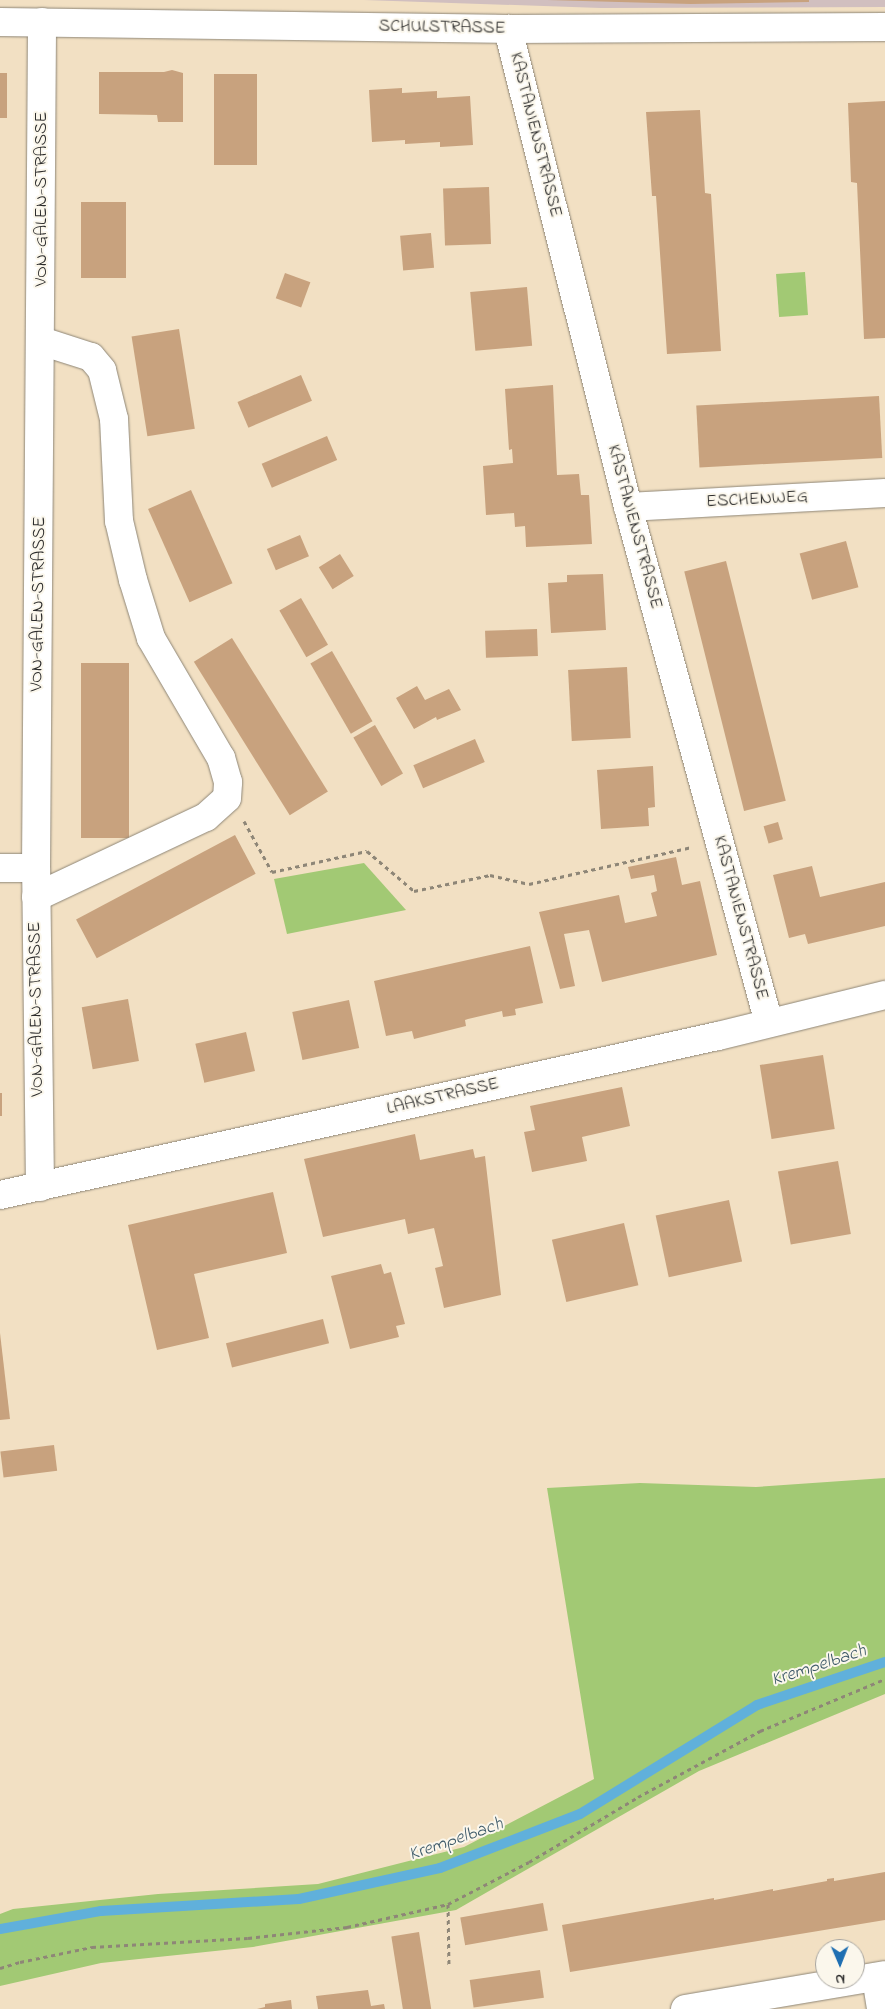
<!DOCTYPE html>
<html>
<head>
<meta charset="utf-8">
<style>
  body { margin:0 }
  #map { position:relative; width:885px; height:2009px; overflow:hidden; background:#f2e0c3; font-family:"Indie Flower",sans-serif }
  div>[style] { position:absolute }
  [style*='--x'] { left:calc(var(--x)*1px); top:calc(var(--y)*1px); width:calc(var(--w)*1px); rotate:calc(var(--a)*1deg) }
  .industrial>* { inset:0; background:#d1bfbf }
  .green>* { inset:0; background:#a2c974; transform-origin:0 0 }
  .stream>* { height:10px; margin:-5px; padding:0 5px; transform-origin:5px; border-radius:5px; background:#60b0db }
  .building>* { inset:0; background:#c8a27e; transform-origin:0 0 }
  .path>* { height:3px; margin-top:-1.5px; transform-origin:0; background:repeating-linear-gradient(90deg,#8e8677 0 4px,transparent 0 8px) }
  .roads { filter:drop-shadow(0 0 1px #8e8677) drop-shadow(0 0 1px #8e8677) }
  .minor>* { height:28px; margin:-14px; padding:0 14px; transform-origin:14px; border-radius:14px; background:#fff }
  span { translate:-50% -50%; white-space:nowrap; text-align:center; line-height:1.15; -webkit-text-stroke:4px #fbf7ec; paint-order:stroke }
  .street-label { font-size:18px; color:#2b2b2b }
  .water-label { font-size:19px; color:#3e5a69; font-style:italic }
  .north { position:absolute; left:815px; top:1939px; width:50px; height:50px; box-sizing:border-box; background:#fbf7ec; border:1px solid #a8a59f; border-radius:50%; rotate:179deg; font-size:14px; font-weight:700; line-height:20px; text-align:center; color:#2b2b2b }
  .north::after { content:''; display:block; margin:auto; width:18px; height:22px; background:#1f6fb2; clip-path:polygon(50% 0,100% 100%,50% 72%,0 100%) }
</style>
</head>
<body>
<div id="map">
  <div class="industrial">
    <i style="clip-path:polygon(364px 0,885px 0,885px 7px,601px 8px)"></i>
  </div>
  <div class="green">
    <i style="left:805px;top:272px;width:43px;height:29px;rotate:86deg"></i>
    <i style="clip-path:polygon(364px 863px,406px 910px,287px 934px,274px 879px)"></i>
    <i style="clip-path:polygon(885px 1478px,885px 1694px,699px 1771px,456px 1910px,253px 1947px,101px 1963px,0 1986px,0 1914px,13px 1909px,158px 1894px,318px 1884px,464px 1847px,594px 1779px,547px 1488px,640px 1483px,756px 1487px)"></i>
  </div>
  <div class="stream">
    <i style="--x:0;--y:1929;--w:103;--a:-10.1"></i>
    <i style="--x:101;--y:1911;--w:198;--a:-3.5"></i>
    <i style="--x:299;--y:1899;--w:144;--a:-12.4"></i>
    <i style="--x:440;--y:1868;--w:150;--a:-21.1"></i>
    <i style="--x:580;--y:1814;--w:208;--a:-31.6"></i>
    <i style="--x:757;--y:1705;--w:135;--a:-18.6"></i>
  </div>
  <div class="building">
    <i style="clip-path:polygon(547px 0,809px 0,809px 2px,691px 4px)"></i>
    <i style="clip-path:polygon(172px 70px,183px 73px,183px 122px,158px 122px,157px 115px,99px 114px,99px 72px,164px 72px)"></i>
    <i style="left:0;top:73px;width:7px;height:45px"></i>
    <i style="left:214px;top:74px;width:43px;height:91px"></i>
    <i style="clip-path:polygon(402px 88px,402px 93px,437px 91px,437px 98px,470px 96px,473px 145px,440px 147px,440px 142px,405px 144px,405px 140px,372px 142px,369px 90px)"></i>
    <i style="clip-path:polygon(885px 101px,885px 338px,864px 339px,857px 183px,851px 182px,848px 103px)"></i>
    <i style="clip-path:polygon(700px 110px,705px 193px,711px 194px,721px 351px,667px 354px,656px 196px,652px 196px,646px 112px)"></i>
    <i style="left:489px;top:187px;width:57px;height:46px;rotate:88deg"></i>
    <i style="left:81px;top:202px;width:45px;height:76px"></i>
    <i style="left:431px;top:233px;width:35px;height:31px;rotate:85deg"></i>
    <i style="left:285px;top:273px;width:27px;height:27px;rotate:20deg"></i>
    <i style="left:527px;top:287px;width:59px;height:57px;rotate:85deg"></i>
    <i style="left:179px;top:329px;width:101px;height:48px;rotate:81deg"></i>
    <i style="left:301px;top:375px;width:28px;height:69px;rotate:67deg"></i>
    <i style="clip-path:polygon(553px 385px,557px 475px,579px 474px,581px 495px,589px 495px,592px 544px,526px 547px,525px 526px,515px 527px,514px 513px,486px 515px,483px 466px,513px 463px,512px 449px,509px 450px,505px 389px)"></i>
    <i style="left:879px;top:396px;width:62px;height:183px;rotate:87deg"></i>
    <i style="left:327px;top:436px;width:26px;height:71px;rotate:67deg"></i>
    <i style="left:191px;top:490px;width:102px;height:47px;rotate:66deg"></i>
    <i style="left:300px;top:535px;width:23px;height:36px;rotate:67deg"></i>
    <i style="left:846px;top:541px;width:48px;height:48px;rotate:75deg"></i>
    <i style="left:340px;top:554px;width:26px;height:25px;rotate:58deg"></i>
    <i style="left:726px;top:561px;width:247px;height:43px;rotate:76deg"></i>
    <i style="clip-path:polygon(603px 574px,606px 630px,551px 633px,548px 583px,567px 582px,567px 575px)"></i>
    <i style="left:301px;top:598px;width:54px;height:25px;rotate:60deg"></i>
    <i style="left:537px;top:629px;width:27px;height:52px;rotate:88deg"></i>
    <i style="left:232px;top:638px;width:181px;height:45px;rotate:58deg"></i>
    <i style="left:332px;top:651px;width:81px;height:25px;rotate:60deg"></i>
    <i style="left:81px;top:663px;width:48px;height:175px"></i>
    <i style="left:627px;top:667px;width:71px;height:59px;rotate:87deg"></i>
    <i style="clip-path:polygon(417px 686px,425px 700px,449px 689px,461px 710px,437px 720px,436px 717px,414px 729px,396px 698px)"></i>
    <i style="left:375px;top:725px;width:56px;height:25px;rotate:60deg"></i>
    <i style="left:475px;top:739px;width:25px;height:67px;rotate:67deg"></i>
    <i style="clip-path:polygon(653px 766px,655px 807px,648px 808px,649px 826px,601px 829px,597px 770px)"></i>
    <i style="left:778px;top:822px;width:18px;height:15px;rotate:74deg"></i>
    <i style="left:235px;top:835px;width:44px;height:180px;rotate:62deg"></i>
    <i style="clip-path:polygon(676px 857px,682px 885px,700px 881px,717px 955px,602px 982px,589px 930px,564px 934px,575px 986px,560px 989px,539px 912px,619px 895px,625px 923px,657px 916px,651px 893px,657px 891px,654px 875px,631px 879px,628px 867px)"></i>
    <i style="clip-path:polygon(812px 866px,820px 897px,885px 882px,885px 926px,808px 944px,805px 934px,789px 938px,773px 875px)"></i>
    <i style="clip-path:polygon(530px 946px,543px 1003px,515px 1009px,516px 1015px,503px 1017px,502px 1011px,468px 1019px,465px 1020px,466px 1026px,414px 1039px,412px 1031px,386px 1036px,374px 981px)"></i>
    <i style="left:128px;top:999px;width:63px;height:47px;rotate:80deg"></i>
    <i style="left:349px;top:1000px;width:49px;height:58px;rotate:78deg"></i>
    <i style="left:246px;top:1032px;width:40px;height:52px;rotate:77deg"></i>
    <i style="left:823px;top:1055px;width:75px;height:64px;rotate:81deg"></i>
    <i style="clip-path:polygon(622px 1087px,630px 1126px,582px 1137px,587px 1161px,532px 1172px,524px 1132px,535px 1130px,530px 1106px)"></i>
    <i style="left:0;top:1093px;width:2px;height:23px"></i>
    <i style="clip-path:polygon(415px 1134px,420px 1160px,473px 1149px,475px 1158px,485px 1156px,501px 1295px,444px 1308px,435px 1268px,443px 1266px,434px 1228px,408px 1234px,405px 1219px,323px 1237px,304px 1159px)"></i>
    <i style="left:838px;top:1161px;width:74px;height:61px;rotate:80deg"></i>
    <i style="clip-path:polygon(273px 1192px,287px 1253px,194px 1274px,209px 1338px,157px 1350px,128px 1225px)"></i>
    <i style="left:729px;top:1200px;width:63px;height:75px;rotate:78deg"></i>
    <i style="left:624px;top:1223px;width:64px;height:74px;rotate:77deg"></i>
    <i style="clip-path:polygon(381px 1264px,384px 1274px,391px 1272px,405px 1324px,396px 1326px,399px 1337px,350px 1349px,331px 1276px)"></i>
    <i style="left:323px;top:1319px;width:25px;height:100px;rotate:76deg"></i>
    <i style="clip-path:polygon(0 1333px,10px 1419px,0 1420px)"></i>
    <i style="left:54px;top:1445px;width:26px;height:54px;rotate:83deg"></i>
    <i style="clip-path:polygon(885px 1872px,885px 1920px,570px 1972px,562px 1925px,714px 1898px,714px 1900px,773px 1889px,773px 1891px,827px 1881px,827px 1879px,834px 1878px,834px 1881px)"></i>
    <i style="left:543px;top:1903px;width:28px;height:84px;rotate:80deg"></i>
    <i style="left:419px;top:1932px;width:78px;height:28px;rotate:81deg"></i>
    <i style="left:540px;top:1970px;width:28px;height:71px;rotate:82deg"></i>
    <i style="clip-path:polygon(368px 1990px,371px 2006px,384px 2004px,385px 2009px,318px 2009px,316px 1996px)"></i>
    <i style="clip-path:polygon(291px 2000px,292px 2009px,257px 2009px,265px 2007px,265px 2004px)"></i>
  </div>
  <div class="path">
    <i style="--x:244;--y:821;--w:58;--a:61.2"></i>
    <i style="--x:272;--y:872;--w:97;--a:-12.5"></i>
    <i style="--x:367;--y:851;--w:62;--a:40.4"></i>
    <i style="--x:414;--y:891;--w:78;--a:-11.9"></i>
    <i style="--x:490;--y:875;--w:40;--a:13"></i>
    <i style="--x:529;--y:884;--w:167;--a:-12.8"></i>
    <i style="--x:448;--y:1904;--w:63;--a:89.1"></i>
    <i style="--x:0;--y:1968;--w:21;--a:-17"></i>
    <i style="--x:20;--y:1962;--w:74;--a:-11.8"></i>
    <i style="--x:92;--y:1947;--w:156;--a:-3.3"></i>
    <i style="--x:248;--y:1938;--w:100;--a:-6.3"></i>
    <i style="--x:347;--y:1927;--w:104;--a:-12.8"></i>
    <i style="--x:448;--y:1904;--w:91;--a:-27.4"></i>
    <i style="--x:529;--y:1862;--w:127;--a:-30.8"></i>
    <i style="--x:638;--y:1797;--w:139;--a:-28.4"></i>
    <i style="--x:760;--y:1731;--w:135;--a:-22.6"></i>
  </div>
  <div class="roads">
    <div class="minor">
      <i style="--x:0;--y:22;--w:508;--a:0.79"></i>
      <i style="--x:508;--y:29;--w:377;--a:-0.3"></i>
      <i style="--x:508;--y:29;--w:493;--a:75.9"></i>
      <i style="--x:628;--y:507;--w:535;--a:74.72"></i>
      <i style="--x:628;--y:507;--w:257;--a:-3.1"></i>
      <i style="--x:0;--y:868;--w:36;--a:0"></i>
      <i style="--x:36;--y:897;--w:188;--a:-25.2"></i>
      <i style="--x:206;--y:817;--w:28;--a:-42"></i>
      <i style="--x:227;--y:798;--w:16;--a:-86"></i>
      <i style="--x:228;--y:782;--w:25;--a:-106"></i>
      <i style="--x:221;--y:758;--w:139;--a:-120.3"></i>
      <i style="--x:151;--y:638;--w:61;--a:-107.2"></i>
      <i style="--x:133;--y:580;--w:61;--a:-103.3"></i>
      <i style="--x:119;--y:521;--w:102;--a:-92.8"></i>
      <i style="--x:114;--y:419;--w:50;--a:-103.8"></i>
      <i style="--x:102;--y:370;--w:17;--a:-130"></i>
      <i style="--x:91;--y:357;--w:52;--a:-162.3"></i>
      <i style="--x:40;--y:1187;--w:319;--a:-90.7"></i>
      <i style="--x:36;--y:868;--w:846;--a:-89.59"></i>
      <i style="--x:0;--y:1195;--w:735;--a:-12.49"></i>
      <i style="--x:718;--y:1036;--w:172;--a:-13.8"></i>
      <i style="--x:876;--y:1977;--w:32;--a:81"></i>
      <i style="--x:685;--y:2009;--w:203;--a:-9.6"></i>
    </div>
  </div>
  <div class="street-label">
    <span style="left:442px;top:28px;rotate:1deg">SCHULSTRASSE</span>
    <span style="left:535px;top:135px;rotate:76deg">KASTANIENSTRASSE</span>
    <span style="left:42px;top:199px;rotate:-90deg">VON-GALEN-STRASSE</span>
    <span style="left:757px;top:500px;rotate:-3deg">ESCHENWEG</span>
    <span style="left:634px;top:527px;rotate:75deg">KASTANIENSTRASSE</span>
    <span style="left:39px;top:604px;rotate:-89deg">VON-GALEN-STRASSE</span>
    <span style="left:740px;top:918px;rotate:75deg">KASTANIENSTRASSE</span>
    <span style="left:37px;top:1009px;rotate:-91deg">VON-GALEN-STRASSE</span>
    <span style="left:443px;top:1097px;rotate:-13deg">LAAKSTRASSE</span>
  </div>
  <div class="water-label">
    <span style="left:819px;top:1666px;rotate:-18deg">Krempelbach</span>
    <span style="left:456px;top:1840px;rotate:-19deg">Krempelbach</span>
  </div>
  <div class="north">N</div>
</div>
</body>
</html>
